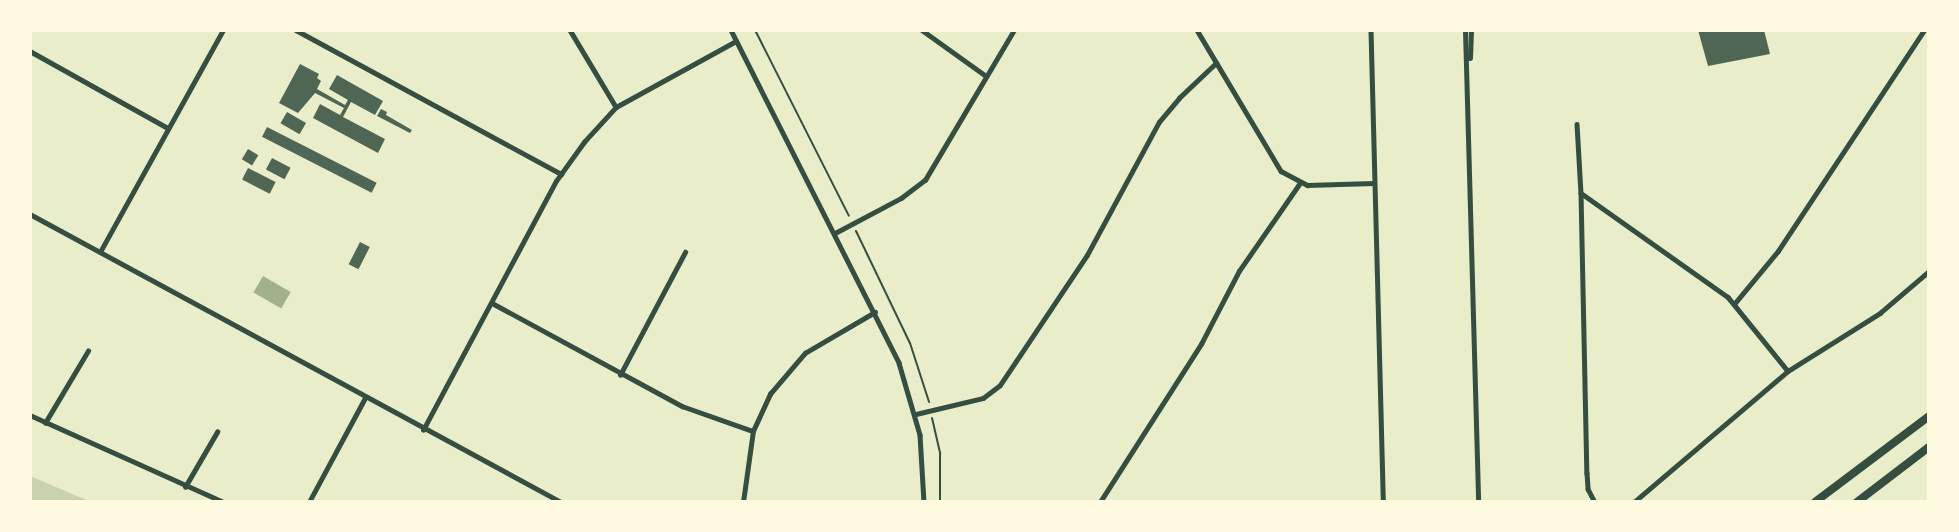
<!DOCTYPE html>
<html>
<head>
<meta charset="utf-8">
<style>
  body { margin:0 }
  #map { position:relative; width:1959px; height:532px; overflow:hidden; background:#e9edc9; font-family:Lato,sans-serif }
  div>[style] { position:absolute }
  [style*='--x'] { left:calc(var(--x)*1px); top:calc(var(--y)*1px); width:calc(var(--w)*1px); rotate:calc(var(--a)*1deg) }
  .green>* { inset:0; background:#cad2ad }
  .water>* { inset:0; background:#a3b18a; transform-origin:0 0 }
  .building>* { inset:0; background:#4f6655; transform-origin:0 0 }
  .path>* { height:2px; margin:-1px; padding:0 1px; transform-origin:1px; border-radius:1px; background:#344e41 }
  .minor>* { height:4.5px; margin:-2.25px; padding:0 2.25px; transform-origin:2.25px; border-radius:2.25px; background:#344e41 }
  .tertiary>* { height:5px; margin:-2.5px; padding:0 2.5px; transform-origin:2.5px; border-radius:2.5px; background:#344e41 }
  .motorway>* { height:8px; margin:-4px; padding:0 4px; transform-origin:4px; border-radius:4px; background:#344e41 }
  span { translate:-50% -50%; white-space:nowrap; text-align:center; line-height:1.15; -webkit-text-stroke:5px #fefae0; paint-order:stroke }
  .frame { position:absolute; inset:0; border:32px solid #fefae0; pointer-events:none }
</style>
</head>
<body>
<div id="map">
  <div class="green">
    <i style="clip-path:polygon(30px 476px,91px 502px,30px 502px)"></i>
  </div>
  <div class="water">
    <i style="left:263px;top:276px;width:32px;height:19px;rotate:30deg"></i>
  </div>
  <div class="building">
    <i style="clip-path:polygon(1698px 30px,1764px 30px,1770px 54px,1708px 66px)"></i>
    <i style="clip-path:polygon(300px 64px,319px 74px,317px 78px,321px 81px,317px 89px,345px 105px,348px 100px,329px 89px,337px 75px,383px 101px,375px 115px,351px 102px,343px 117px,385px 139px,378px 153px,313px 118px,320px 104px,340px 115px,344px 108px,315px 93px,298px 113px,279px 103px)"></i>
    <i style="clip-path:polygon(381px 109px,387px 112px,386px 115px,412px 130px,410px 133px,377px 116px)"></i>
    <i style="left:287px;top:112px;width:22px;height:13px;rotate:30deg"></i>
    <i style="left:267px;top:127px;width:123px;height:11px;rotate:27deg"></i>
    <i style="left:248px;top:149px;width:12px;height:12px;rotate:31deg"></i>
    <i style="left:272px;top:158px;width:21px;height:13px;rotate:28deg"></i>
    <i style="left:248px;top:168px;width:31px;height:13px;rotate:27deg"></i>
    <i style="left:360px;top:242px;width:11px;height:25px;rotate:27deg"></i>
  </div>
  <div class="path">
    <i style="--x:755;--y:30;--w:208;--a:63.2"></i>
    <i style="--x:856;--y:231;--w:124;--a:64.3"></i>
    <i style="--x:910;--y:343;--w:62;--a:72.1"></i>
    <i style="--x:932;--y:418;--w:37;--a:77"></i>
    <i style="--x:940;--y:454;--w:48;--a:90"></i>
  </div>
  <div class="minor">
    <i style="--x:296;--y:30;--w:302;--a:28.5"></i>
    <i style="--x:570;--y:30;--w:90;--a:59.1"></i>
    <i style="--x:731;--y:30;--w:373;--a:63.2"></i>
    <i style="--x:899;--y:363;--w:75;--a:73.7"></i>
    <i style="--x:920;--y:435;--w:67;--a:86.6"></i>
    <i style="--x:922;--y:30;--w:79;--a:35.7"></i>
    <i style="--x:1197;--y:30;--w:164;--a:59.2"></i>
    <i style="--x:1281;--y:171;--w:30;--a:28"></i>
    <i style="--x:1307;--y:185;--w:67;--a:-1.7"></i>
    <i style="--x:1371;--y:30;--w:472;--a:88.5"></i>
    <i style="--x:30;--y:51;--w:158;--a:29.2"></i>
    <i style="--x:1577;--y:124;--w:69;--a:86.7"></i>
    <i style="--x:1581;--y:193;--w:280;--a:88.8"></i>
    <i style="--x:1587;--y:473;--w:16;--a:86"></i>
    <i style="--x:1588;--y:489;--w:15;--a:62"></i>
    <i style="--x:1581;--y:193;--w:180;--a:35.3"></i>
    <i style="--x:1728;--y:297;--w:95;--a:51"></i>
    <i style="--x:30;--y:214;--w:604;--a:28.47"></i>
    <i style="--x:835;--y:233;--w:75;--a:-27.9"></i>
    <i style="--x:901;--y:198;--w:30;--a:-37"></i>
    <i style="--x:925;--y:180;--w:174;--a:-59.3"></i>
    <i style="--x:100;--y:252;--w:254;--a:-61"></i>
    <i style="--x:1735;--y:303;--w:67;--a:-50.4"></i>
    <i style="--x:1778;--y:251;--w:265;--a:-56.5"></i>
    <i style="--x:494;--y:304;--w:214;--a:28.5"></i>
    <i style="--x:682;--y:406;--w:75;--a:19.4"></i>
    <i style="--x:620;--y:375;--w:139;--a:-62.1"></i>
    <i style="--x:916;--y:414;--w:69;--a:-13.4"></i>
    <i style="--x:983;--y:398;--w:21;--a:-37"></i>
    <i style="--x:1000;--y:385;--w:156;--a:-56.2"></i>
    <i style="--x:1087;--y:255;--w:151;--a:-61.6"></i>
    <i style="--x:1159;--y:122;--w:31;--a:-50"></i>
    <i style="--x:1179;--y:98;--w:51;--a:-43.4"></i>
    <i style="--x:30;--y:415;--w:213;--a:24.2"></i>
    <i style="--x:45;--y:423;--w:84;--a:-59.2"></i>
    <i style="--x:423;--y:430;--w:282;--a:-61.9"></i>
    <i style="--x:556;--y:181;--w:48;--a:-54.3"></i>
    <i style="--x:584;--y:142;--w:47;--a:-47.6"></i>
    <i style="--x:616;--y:107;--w:137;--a:-28.8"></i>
    <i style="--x:185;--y:487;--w:64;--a:-59.8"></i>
    <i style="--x:309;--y:502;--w:118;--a:-61.7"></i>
    <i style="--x:743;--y:502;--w:72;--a:-82"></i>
    <i style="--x:753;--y:431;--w:41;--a:-65.3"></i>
    <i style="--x:770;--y:394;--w:54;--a:-49.5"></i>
    <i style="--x:805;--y:353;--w:81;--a:-30.4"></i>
    <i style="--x:1100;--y:502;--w:188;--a:-57.4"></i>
    <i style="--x:1201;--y:344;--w:82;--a:-62.5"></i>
    <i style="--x:1239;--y:271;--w:107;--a:-55.3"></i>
    <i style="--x:1634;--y:502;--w:202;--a:-40.4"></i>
    <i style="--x:1788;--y:371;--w:109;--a:-32.2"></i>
    <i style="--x:1880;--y:313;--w:65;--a:-40.6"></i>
  </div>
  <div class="tertiary">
    <i style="--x:1465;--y:30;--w:472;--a:88.4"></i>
    <i style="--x:1470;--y:58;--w:28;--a:-88"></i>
  </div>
  <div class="motorway">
    <i style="--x:1815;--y:502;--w:143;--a:-37"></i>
    <i style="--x:1857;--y:502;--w:91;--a:-37.4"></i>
  </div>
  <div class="frame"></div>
</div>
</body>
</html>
